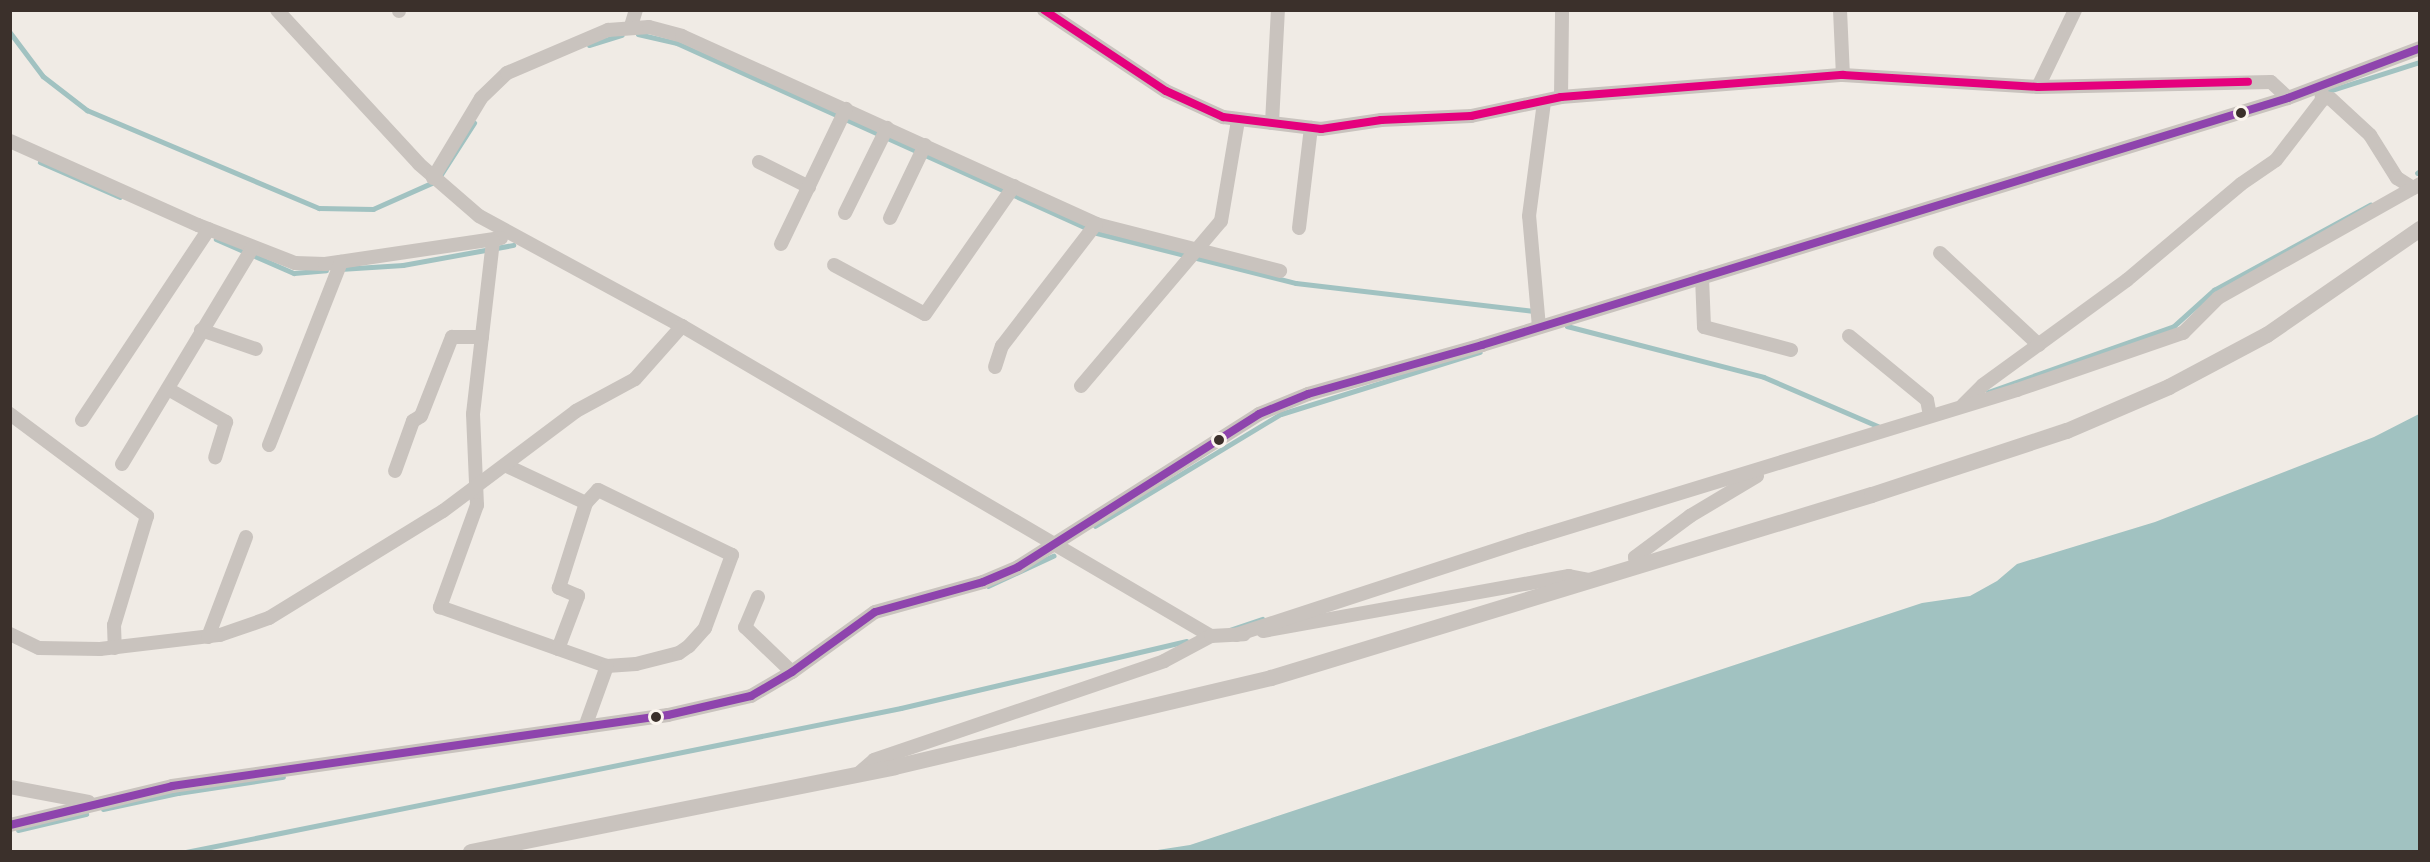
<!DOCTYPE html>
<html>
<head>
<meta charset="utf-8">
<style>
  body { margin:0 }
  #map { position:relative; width:2430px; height:862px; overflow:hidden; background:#f0ebe5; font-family:"Source Sans 3",sans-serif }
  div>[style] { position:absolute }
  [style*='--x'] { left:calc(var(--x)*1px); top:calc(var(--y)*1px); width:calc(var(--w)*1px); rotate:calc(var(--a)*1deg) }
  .water>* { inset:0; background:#a1c2c1 }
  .stream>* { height:4.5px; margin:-2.25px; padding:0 2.25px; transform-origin:2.25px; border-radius:2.25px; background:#a1c2c1 }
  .minor>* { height:14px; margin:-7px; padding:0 7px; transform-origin:7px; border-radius:7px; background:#c9c3be }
  .tertiary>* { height:16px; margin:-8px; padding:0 8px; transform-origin:8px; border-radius:8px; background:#c9c3be }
  .bus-1>* { height:8px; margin:-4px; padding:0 4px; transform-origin:4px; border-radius:4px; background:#8e44ad }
  .bus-2>* { height:8px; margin:-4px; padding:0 4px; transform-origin:4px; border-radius:4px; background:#e5007d }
  .dots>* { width:16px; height:16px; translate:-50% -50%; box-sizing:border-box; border:3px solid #fbf5ee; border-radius:50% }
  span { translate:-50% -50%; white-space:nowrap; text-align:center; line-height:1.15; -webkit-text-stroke:4.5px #fbf5ee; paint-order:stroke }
  .frame { position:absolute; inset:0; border:12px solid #3b302b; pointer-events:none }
</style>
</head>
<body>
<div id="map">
  <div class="water">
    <i style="clip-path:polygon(2419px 414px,2419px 851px,1151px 851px,1190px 845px,1922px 603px,1970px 596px,1997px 581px,2017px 564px,2155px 522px,2374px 437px)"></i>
  </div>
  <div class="stream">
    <i style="--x:10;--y:32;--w:55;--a:53.1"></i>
    <i style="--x:43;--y:76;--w:56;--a:37.7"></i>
    <i style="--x:87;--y:110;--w:252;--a:22.9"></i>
    <i style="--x:319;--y:208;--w:54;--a:1.1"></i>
    <i style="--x:373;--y:209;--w:67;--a:-23.9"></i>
    <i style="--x:638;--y:34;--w:40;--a:13"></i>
    <i style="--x:677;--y:43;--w:461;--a:24.3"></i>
    <i style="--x:1097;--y:233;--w:205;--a:14.1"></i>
    <i style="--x:1296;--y:283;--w:239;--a:6.7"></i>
    <i style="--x:589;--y:45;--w:34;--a:-17"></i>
    <i style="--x:2326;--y:92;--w:99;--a:-17.7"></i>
    <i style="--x:40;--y:162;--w:87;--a:23.6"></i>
    <i style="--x:2417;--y:173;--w:4;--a:-34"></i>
    <i style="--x:440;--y:176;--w:63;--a:-57.3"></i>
    <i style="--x:216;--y:239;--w:85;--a:23.6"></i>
    <i style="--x:294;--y:273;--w:32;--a:-5"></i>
    <i style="--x:340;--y:269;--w:63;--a:-3.6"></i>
    <i style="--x:403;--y:265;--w:112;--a:-10.3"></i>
    <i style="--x:1567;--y:326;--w:203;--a:14.5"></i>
    <i style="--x:1764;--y:377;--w:124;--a:23.3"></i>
    <i style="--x:1988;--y:392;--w:197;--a:-19.5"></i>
    <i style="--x:2174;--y:326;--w:54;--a:-42"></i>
    <i style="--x:2214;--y:290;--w:178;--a:-28.6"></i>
    <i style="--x:1095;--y:526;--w:217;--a:-31.1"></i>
    <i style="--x:1281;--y:414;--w:208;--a:-17.3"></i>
    <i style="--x:988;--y:586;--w:72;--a:-24.8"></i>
    <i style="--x:1230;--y:630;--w:34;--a:-19"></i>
    <i style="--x:103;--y:809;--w:77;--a:-12"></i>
    <i style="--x:178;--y:793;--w:106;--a:-8.7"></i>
    <i style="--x:18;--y:830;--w:70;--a:-13.2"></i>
    <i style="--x:186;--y:852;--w:729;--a:-11.39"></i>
    <i style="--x:901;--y:708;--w:293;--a:-13.2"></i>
  </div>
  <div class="minor">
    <i style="--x:277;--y:10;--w:209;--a:47.3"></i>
    <i style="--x:419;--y:164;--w:79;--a:40.9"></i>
    <i style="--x:479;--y:216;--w:231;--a:28.5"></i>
    <i style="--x:682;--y:326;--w:613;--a:30.37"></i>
    <i style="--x:399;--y:10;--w:1;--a:90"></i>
    <i style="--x:1044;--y:10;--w:146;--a:33.6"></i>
    <i style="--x:1166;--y:91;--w:63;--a:24.5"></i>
    <i style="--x:1223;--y:117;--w:99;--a:7"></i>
    <i style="--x:1321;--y:129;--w:61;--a:-8.5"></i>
    <i style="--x:1381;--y:120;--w:90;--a:-2.5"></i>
    <i style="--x:1471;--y:116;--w:92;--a:-11.9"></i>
    <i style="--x:1561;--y:97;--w:283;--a:-4.5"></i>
    <i style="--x:1843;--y:75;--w:195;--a:3.5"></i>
    <i style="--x:2038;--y:87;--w:233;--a:-1.2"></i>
    <i style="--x:2271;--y:82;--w:23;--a:43"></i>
    <i style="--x:1840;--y:10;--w:65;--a:87.4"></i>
    <i style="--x:631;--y:26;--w:17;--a:-73"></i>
    <i style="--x:2038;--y:87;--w:85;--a:-64.3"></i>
    <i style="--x:1561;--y:97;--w:87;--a:-89.3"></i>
    <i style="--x:2322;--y:97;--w:9;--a:13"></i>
    <i style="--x:2331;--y:99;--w:53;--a:42.7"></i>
    <i style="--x:2370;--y:135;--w:51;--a:57.9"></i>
    <i style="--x:2397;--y:178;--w:19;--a:32"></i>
    <i style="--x:1272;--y:123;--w:113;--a:-87"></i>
    <i style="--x:10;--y:141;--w:206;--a:24.1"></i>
    <i style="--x:198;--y:225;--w:104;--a:21.4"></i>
    <i style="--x:295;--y:263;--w:30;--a:2"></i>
    <i style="--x:325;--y:264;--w:178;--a:-8.4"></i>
    <i style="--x:759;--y:162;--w:56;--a:26.6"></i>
    <i style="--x:433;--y:178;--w:93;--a:-59"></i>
    <i style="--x:481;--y:98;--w:36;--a:-44"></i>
    <i style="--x:507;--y:73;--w:110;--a:-23.1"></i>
    <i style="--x:608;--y:30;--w:41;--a:-4.2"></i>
    <i style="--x:649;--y:27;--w:34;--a:15"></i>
    <i style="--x:682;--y:36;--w:455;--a:24.4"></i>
    <i style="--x:1096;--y:224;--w:190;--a:14.3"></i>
    <i style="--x:845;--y:213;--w:95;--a:-63.7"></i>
    <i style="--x:890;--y:218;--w:81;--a:-64.4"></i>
    <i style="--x:1299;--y:228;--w:101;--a:-83.2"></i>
    <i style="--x:493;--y:241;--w:174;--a:96.6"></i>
    <i style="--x:473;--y:414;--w:91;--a:87.5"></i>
    <i style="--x:477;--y:505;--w:109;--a:109.9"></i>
    <i style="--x:440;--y:607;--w:177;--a:19.5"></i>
    <i style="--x:607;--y:666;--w:29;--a:-4"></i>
    <i style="--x:636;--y:664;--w:44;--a:-14.3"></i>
    <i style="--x:679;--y:653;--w:12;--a:-35"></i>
    <i style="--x:689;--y:646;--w:24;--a:-48"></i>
    <i style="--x:705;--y:628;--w:78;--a:-69.7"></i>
    <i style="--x:732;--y:555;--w:149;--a:-154.1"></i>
    <i style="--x:598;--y:490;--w:18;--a:133"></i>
    <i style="--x:586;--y:503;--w:87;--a:-154.9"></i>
    <i style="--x:781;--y:244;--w:150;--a:-64.3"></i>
    <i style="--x:1940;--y:253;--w:135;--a:42.9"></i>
    <i style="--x:834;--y:265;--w:103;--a:28.3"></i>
    <i style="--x:925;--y:314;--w:156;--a:-55.2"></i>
    <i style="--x:1702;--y:277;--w:50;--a:87.7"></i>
    <i style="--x:1704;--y:327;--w:90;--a:14.8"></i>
    <i style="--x:1539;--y:327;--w:111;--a:-95.1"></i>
    <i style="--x:1529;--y:216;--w:115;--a:-82.5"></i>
    <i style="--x:201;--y:330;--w:58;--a:19.1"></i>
    <i style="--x:1849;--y:336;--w:101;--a:39.4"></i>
    <i style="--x:1927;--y:400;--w:16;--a:79"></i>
    <i style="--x:995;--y:367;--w:22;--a:-72"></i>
    <i style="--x:1002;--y:346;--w:154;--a:-52.4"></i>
    <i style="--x:1081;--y:386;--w:216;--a:-49.7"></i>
    <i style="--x:1221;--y:221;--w:101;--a:-80.4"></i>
    <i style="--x:168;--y:389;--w:67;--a:29.6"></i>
    <i style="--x:226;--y:422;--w:37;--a:107"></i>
    <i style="--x:1963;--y:405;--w:28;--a:-45"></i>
    <i style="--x:1983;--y:385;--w:178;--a:-36.1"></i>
    <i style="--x:2127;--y:280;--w:149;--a:-40.1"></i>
    <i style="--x:2241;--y:184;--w:42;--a:-34.4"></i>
    <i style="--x:2276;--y:160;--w:76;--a:-52.5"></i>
    <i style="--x:2322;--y:100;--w:13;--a:-94"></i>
    <i style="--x:10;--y:414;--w:171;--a:36.7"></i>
    <i style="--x:147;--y:516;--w:114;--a:106.8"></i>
    <i style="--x:114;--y:625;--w:23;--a:88"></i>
    <i style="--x:82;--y:420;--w:229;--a:-56.4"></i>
    <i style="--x:269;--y:445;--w:197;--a:-68.5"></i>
    <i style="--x:122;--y:464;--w:253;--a:-58.9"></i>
    <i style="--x:395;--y:471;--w:53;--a:-70.2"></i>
    <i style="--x:413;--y:421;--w:9;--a:-32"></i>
    <i style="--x:421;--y:416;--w:85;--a:-68.6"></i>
    <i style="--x:452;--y:337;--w:30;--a:0"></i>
    <i style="--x:1636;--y:564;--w:7;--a:-98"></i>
    <i style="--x:1635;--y:557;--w:69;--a:-36.7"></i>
    <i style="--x:1690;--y:516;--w:78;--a:-30.8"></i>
    <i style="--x:758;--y:597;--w:33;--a:113"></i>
    <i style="--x:745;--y:627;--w:65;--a:43.8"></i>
    <i style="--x:1263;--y:631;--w:311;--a:-10.2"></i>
    <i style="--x:1569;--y:576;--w:21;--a:11"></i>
    <i style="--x:10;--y:634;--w:32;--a:26"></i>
    <i style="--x:39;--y:648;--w:61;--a:0.9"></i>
    <i style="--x:100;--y:649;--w:121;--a:-6.7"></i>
    <i style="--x:220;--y:635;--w:52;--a:-19.1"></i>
    <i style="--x:269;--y:618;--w:204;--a:-31.6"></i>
    <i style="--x:443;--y:511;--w:166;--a:-36.9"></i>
    <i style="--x:576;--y:411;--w:67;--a:-28.5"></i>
    <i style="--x:635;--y:379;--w:71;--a:-48.4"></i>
    <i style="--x:1236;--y:635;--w:309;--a:-18.1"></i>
    <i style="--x:1530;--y:539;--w:509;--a:-17.01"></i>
    <i style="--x:2017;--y:390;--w:176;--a:-19"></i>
    <i style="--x:2183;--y:333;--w:49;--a:-45"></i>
    <i style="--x:2218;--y:298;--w:232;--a:-29.4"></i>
    <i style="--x:208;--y:637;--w:107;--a:-69.2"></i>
    <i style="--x:558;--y:649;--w:57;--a:-69.3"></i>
    <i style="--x:578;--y:596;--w:21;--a:-157"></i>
    <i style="--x:559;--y:588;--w:89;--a:-72.4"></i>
    <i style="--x:585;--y:727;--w:65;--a:-70.2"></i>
    <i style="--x:858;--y:774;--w:21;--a:-41"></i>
    <i style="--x:874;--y:760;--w:306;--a:-18.8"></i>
    <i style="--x:1164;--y:661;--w:53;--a:-28"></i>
    <i style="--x:1211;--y:636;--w:33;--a:-3"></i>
    <i style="--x:10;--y:787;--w:80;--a:10.8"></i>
    <i style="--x:10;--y:825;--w:167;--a:-13.5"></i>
    <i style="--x:172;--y:786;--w:501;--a:-8.15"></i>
    <i style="--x:668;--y:715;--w:85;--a:-12.9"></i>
    <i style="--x:751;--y:696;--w:48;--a:-30.3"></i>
    <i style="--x:792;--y:672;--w:102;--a:-35.9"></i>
    <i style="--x:875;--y:612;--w:112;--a:-15.5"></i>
    <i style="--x:983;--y:582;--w:38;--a:-23"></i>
    <i style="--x:1018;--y:567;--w:285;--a:-32.4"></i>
    <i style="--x:1259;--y:414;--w:53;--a:-22.2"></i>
    <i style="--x:1308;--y:394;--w:181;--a:-15.7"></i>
    <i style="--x:1482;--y:345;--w:843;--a:-17.04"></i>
    <i style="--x:2288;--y:98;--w:141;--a:-20.7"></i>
  </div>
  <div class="tertiary">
    <i style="--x:471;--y:852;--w:432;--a:-11.3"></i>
    <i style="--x:895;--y:767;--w:386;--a:-13.3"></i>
    <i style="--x:1271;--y:678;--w:628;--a:-16.94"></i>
    <i style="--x:1872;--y:495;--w:205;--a:-18.2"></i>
    <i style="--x:2067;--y:431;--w:111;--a:-23.3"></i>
    <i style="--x:2169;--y:387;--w:111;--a:-28"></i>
    <i style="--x:2267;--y:335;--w:186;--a:-34.7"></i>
  </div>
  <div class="bus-1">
    <i style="--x:10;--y:825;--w:167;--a:-13.5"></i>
    <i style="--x:172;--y:786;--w:501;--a:-8.15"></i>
    <i style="--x:668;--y:715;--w:85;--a:-12.9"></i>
    <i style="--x:751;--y:696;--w:48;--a:-30.3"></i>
    <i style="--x:792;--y:672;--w:102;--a:-35.9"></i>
    <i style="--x:875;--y:612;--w:112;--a:-15.5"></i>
    <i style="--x:983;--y:582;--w:38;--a:-23"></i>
    <i style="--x:1018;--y:567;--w:285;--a:-32.4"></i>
    <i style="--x:1259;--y:414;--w:53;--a:-22.2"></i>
    <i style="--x:1308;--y:394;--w:181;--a:-15.7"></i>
    <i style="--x:1482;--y:345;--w:843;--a:-17.04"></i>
    <i style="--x:2288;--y:98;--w:141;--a:-20.7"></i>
  </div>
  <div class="bus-2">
    <i style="--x:1044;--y:10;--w:146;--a:33.6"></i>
    <i style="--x:1166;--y:91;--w:63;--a:24.5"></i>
    <i style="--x:1223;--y:117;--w:99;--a:7"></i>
    <i style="--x:1321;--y:129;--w:61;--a:-8.5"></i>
    <i style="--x:1381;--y:120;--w:90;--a:-2.5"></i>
    <i style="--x:1471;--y:116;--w:92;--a:-11.9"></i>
    <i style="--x:1561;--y:97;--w:283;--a:-4.5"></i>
    <i style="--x:1843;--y:75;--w:195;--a:3.5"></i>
    <i style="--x:2038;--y:87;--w:210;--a:-1.4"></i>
  </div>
  <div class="dots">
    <i style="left:2241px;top:113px;background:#3b302b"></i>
    <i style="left:1219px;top:440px;background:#3b302b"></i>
    <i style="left:656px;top:717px;background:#3b302b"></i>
  </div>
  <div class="frame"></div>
</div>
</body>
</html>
